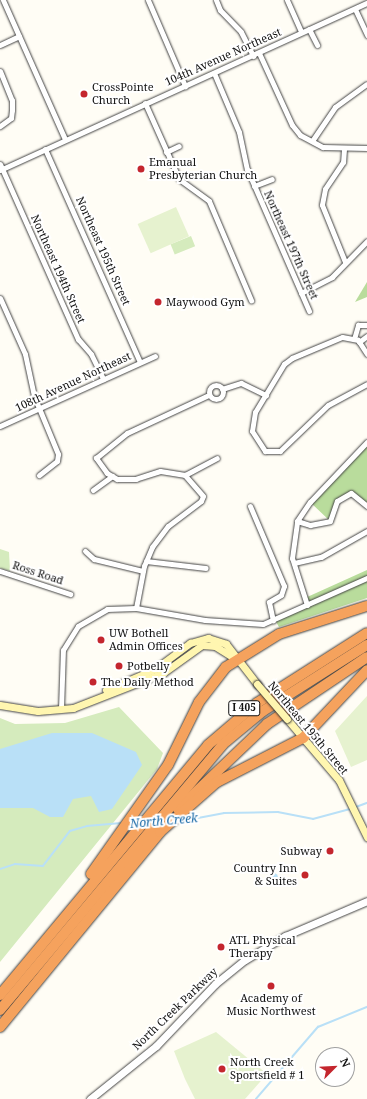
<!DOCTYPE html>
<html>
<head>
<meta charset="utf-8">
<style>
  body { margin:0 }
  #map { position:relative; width:367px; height:1099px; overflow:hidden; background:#fffdf5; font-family:"Noto Serif",serif }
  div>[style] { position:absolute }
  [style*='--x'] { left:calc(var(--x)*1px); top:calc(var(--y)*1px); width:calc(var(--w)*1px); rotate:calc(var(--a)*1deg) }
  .green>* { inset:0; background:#d5ebbd; transform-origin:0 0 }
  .forest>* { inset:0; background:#b9dc9c }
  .pitch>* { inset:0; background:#e6f2cf; transform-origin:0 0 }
  .water>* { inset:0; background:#b9e0f7 }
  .round { border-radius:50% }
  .stream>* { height:1.5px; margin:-0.75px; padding:0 0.75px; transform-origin:0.75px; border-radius:0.75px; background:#b9e0f7 }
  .roads { filter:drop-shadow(0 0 1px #444) drop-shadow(0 0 1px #444) }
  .minor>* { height:5px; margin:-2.5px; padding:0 2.5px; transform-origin:2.5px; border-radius:2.5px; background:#fff }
  .minor>.ring { margin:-2.5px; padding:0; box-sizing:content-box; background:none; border:5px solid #fff; border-radius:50% }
  .tertiary>* { height:7px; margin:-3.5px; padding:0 3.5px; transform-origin:3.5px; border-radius:3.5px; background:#fff }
  .secondary>* { height:7px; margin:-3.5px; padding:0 3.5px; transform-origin:3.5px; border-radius:3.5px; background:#fff6b0 }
  .motorway>* { height:10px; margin:-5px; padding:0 5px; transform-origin:5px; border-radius:5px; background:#f5a25d }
  .bridges { filter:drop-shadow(0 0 1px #333) drop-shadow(0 0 1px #333) }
  .secondary-bridge>* { height:7px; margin:-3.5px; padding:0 3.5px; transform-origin:3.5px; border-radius:3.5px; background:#fff6b0 }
  .dots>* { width:11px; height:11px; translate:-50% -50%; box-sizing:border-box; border:2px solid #fff; border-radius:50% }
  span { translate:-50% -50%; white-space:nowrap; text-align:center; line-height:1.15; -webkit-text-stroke:4px #fff; paint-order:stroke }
  .shield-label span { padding:1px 3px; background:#fff; border:1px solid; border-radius:3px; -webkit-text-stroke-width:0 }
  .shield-label { font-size:10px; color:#111; font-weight:700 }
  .street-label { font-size:11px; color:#111 }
  .poi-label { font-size:11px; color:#111 }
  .left { translate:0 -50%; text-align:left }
  .right { translate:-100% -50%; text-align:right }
  .water-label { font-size:12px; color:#1768a6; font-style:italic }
  .north { position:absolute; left:315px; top:1047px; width:40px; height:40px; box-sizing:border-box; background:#fff; border:1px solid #a0a0a0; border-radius:50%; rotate:66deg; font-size:11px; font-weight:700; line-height:16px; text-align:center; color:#111 }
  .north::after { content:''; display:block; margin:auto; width:14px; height:18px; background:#c4262e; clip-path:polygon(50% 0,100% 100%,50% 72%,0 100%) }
</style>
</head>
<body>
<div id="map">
  <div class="green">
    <i style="left:191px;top:236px;width:11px;height:22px;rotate:68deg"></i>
    <i style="clip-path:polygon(0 549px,9px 552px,10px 571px,0 568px)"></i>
    <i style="clip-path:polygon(119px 707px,163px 753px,157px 769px,0 962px,0 718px,15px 724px,65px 723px)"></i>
  </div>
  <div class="forest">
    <i style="clip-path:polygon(367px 282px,367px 297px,355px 302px)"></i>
    <i style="clip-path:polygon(367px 442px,367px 506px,351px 493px,337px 501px,330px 521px,310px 502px)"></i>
    <i style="clip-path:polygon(367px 570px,367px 598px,279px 627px,275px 620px,307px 605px,305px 598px)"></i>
  </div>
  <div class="pitch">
    <i style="left:176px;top:207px;width:32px;height:42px;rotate:66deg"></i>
    <i style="clip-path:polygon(367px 696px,367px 760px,351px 767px,335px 731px)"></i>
    <i style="clip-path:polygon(216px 1032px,267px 1074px,245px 1099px,195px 1099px,185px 1079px,174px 1051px)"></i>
  </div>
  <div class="water">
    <i style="clip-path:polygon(52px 733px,92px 733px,136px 752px,142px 765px,112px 809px,99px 812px,91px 796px,73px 799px,63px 817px,50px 817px,33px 808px,0 808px,0 749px)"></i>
    <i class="round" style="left:268.5px;top:872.5px;width:9px;height:9px"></i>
  </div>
  <div class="stream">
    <i style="--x:356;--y:807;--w:12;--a:-20"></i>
    <i style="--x:177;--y:822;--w:48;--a:-10.8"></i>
    <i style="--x:224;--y:813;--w:54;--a:-1.1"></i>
    <i style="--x:278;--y:812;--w:36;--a:11"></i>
    <i style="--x:313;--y:819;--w:38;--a:-15"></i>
    <i style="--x:0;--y:869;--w:16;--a:-18"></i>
    <i style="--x:15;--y:864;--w:28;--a:4"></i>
    <i style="--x:43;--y:866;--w:44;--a:-52.4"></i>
    <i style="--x:70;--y:831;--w:18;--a:-16"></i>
    <i style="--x:87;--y:826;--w:34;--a:-5"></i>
    <i style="--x:256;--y:1099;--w:95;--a:-49.3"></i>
    <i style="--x:318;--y:1027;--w:53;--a:-22.2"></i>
  </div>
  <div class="roads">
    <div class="minor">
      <i style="--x:3;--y:0;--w:152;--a:66"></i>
      <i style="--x:148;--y:0;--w:94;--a:66.7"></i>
      <i style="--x:216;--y:0;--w:11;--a:68"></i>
      <i style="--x:220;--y:10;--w:30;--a:46"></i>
      <i style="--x:241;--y:32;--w:27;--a:63"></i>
      <i style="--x:287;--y:0;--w:35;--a:66"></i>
      <i style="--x:355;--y:9;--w:29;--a:65"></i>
      <i style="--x:309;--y:29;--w:18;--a:63"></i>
      <i style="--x:0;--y:45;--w:21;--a:-25"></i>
      <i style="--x:259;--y:53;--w:79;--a:65.4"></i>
      <i style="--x:292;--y:125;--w:13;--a:51"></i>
      <i style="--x:300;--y:135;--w:26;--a:28"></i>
      <i style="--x:323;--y:147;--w:44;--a:1.3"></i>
      <i style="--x:0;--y:71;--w:31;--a:68"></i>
      <i style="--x:12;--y:100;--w:10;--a:90"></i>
      <i style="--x:12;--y:110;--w:8;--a:97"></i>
      <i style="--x:11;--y:118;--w:14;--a:144"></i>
      <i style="--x:214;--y:73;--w:64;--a:67"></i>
      <i style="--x:239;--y:132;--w:38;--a:78"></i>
      <i style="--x:247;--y:169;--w:155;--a:66.4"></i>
      <i style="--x:145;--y:103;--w:83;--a:65.9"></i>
      <i style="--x:179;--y:179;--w:37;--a:36"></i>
      <i style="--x:209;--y:201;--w:108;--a:67"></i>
      <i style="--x:312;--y:141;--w:41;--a:-55.9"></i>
      <i style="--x:335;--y:107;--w:39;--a:-36"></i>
      <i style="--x:45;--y:149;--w:233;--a:66"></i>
      <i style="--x:344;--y:149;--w:13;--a:94"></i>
      <i style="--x:343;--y:162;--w:32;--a:124"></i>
      <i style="--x:325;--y:189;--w:16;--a:101"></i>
      <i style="--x:322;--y:205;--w:61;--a:68"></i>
      <i style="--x:166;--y:152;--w:14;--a:-25"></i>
      <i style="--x:0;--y:164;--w:192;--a:66"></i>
      <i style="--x:78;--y:339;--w:20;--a:49"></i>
      <i style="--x:91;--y:354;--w:28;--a:64"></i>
      <i style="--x:0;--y:170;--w:403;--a:-24.5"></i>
      <i style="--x:254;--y:186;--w:19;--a:-21"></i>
      <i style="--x:301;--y:293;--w:35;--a:-27"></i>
      <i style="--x:332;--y:277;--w:50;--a:-45.8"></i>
      <i style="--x:0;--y:298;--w:61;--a:65.9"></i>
      <i style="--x:25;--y:354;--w:43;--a:77.9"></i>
      <i style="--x:34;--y:396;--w:63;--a:67.5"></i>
      <i style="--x:58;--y:454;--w:7;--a:98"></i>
      <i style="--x:57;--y:461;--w:23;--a:142"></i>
      <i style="--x:354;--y:339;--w:15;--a:-74"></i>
      <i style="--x:358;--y:325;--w:9;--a:0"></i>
      <i style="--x:359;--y:342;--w:10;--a:-37"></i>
      <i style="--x:367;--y:354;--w:17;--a:-123"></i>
      <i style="--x:358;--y:340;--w:16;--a:-169"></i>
      <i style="--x:342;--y:337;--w:54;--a:157.2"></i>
      <i style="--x:292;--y:358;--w:10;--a:143"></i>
      <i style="--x:284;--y:364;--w:56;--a:121.1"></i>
      <i style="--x:255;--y:412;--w:19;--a:99"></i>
      <i style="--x:252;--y:431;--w:24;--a:57"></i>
      <i style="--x:265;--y:451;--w:15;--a:0"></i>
      <i style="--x:280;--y:451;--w:66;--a:-43.8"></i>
      <i style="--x:328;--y:405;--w:44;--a:-28.3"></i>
      <i class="ring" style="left:209px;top:385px;width:9px;height:9px"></i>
      <i style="--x:222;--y:389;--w:20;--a:-18"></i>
      <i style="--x:241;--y:383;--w:28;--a:26"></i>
      <i style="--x:0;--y:426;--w:170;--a:-24.3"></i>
      <i style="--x:185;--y:475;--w:36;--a:-28"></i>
      <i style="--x:93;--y:490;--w:24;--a:-36"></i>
      <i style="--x:250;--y:506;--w:87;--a:67"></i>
      <i style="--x:284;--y:586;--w:9;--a:108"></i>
      <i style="--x:281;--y:595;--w:14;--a:150"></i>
      <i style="--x:269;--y:602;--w:19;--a:78"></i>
      <i style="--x:297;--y:521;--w:14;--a:17"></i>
      <i style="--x:310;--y:525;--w:20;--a:-11"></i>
      <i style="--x:330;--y:521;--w:21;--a:-71"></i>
      <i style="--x:337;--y:501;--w:16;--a:-30"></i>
      <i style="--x:351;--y:493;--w:21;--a:39"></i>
      <i style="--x:85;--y:551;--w:12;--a:42"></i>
      <i style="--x:94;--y:559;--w:50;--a:13.8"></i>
      <i style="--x:146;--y:561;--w:60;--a:6.7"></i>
      <i style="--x:294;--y:563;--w:28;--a:-13"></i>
      <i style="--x:321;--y:557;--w:53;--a:-29.5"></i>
      <i style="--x:0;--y:571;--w:74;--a:18.2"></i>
      <i style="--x:307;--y:605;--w:49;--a:-107.7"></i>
      <i style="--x:292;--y:558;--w:37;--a:-82"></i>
      <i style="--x:297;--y:521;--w:23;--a:-56"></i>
      <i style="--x:310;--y:502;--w:83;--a:-46.5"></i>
      <i style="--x:136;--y:608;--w:43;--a:-79.2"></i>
      <i style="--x:144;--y:566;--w:21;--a:-67"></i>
      <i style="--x:152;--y:547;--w:26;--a:-53"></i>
      <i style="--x:168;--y:526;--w:41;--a:-37.1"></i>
      <i style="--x:201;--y:501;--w:5;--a:-68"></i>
      <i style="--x:203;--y:496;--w:28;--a:-131"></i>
      <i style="--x:185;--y:475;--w:25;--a:-171"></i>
      <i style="--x:160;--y:471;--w:25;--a:162"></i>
      <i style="--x:136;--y:479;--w:19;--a:180"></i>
      <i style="--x:117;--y:479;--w:12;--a:-149"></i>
      <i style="--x:107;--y:473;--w:19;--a:-126"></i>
      <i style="--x:96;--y:458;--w:40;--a:-39"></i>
      <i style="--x:127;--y:433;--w:90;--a:-24.9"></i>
      <i style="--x:61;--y:709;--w:59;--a:-88.1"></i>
      <i style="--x:63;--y:650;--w:28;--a:-58"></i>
      <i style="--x:78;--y:626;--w:34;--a:-30"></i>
      <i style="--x:107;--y:609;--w:29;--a:-2"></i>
      <i style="--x:136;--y:608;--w:70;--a:9.9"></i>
      <i style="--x:205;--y:620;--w:58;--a:3.9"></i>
      <i style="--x:263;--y:624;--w:114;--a:-23.9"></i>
    </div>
    <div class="tertiary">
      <i style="--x:90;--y:1099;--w:85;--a:-38.8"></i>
      <i style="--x:156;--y:1046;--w:86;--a:-46.4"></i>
      <i style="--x:215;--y:984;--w:38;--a:-39"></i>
      <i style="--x:245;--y:960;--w:47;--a:-31"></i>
      <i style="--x:285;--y:936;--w:89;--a:-23.1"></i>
    </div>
    <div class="secondary">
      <i style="--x:106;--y:690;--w:53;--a:-23.2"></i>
      <i style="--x:155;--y:669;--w:44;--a:-36.6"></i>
      <i style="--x:190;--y:643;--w:19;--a:-16"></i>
      <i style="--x:208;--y:638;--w:19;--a:18"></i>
      <i style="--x:226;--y:644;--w:51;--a:52.2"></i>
      <i style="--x:0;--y:705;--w:38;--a:9"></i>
      <i style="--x:38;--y:711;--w:35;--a:-5"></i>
      <i style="--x:73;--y:708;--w:97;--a:-21.3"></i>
      <i style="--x:163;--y:673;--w:48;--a:-35.7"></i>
      <i style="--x:202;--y:645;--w:13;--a:4"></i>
      <i style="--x:215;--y:646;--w:25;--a:32"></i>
      <i style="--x:287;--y:719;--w:80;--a:49.6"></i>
      <i style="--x:339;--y:780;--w:64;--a:63.8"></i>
    </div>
    <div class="motorway">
      <i style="--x:178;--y:809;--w:123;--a:-43.7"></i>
      <i style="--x:267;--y:724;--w:120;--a:-33.8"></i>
      <i style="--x:91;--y:874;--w:133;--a:-54.8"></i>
      <i style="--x:168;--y:765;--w:70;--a:-63.8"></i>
      <i style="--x:199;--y:702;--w:44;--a:-52.4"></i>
      <i style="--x:226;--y:667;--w:62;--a:-31.9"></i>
      <i style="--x:279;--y:634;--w:92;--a:-17.7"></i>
      <i style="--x:0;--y:995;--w:325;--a:-50.2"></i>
      <i style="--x:208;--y:745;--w:65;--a:-40.6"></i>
      <i style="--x:257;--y:703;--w:130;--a:-32.5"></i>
      <i style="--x:0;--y:1010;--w:346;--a:-50"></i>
      <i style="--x:222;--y:745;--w:53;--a:-39.7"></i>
      <i style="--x:263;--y:711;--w:123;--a:-32.4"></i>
      <i style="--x:0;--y:1027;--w:252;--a:-50.6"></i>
      <i style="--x:160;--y:832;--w:76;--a:-41.3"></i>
      <i style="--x:217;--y:782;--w:97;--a:-27.1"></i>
      <i style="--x:303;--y:738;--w:93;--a:-46.7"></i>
    </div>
  </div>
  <div class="bridges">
    <div class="secondary-bridge">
      <i style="--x:257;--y:684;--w:46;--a:49.4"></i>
    </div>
  </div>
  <div class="dots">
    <i style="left:84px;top:94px;background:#c4262e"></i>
    <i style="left:141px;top:169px;background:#c4262e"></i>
    <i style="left:158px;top:302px;background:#c4262e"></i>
    <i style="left:101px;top:640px;background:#c4262e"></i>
    <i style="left:119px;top:666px;background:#c4262e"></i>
    <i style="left:93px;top:682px;background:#c4262e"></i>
    <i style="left:330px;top:851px;background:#c4262e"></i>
    <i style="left:305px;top:875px;background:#c4262e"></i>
    <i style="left:221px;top:947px;background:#c4262e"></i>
    <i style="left:271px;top:986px;background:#c4262e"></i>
    <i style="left:222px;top:1069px;background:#c4262e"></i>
  </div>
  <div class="shield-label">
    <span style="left:244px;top:708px">I 405</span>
  </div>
  <div class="street-label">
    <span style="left:223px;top:57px;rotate:-24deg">104th Avenue Northeast</span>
    <span style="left:291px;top:245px;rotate:66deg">Northeast 197th Street</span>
    <span style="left:103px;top:251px;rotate:66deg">Northeast 195th Street</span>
    <span style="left:58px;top:269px;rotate:66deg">Northeast 194th Street</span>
    <span style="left:73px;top:382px;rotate:-25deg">108th Avenue Northeast</span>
    <span style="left:38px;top:573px;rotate:18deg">Ross Road</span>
    <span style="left:308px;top:728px;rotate:50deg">Northeast 195th Street</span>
    <span style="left:175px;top:1009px;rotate:-44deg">North Creek Parkway</span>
  </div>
  <div class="poi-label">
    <span class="left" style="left:92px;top:94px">CrossPointe<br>Church</span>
    <span class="left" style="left:149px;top:169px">Emanual<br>Presbyterian Church</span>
    <span class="left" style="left:166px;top:302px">Maywood Gym</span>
    <span class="left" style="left:109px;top:640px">UW Bothell<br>Admin Offices</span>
    <span class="left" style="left:127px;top:666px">Potbelly</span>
    <span class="left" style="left:101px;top:682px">The Daily Method</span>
    <span class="right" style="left:322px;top:851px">Subway</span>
    <span class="right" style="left:297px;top:875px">Country Inn<br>&amp; Suites</span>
    <span class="left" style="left:229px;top:947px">ATL Physical<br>Therapy</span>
    <span style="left:271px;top:1005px">Academy of<br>Music Northwest</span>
    <span class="left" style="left:230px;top:1069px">North Creek<br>Sportsfield # 1</span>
  </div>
  <div class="water-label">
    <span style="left:164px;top:821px;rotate:-5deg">North Creek</span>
  </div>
  <div class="north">N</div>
</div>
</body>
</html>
